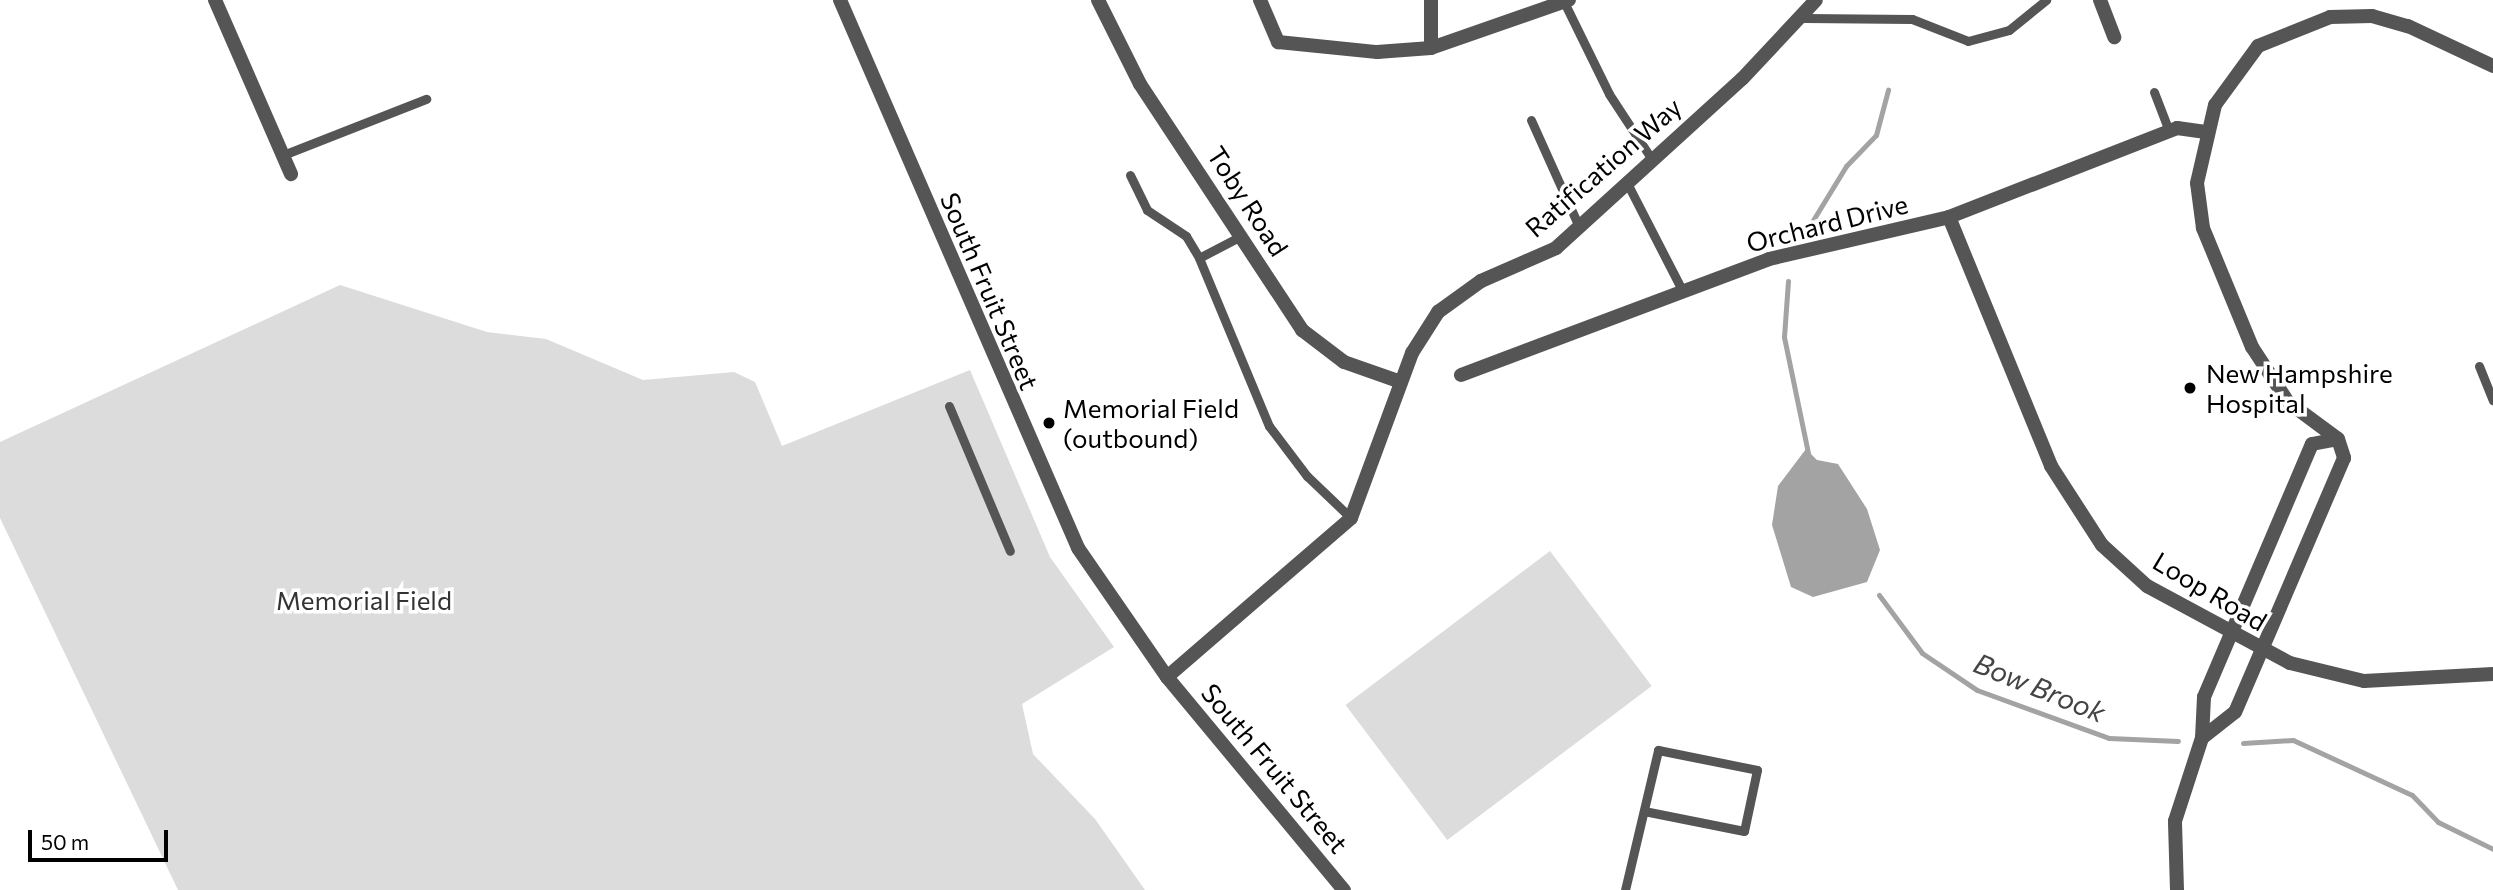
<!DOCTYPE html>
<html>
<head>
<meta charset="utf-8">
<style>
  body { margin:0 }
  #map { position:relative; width:2493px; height:890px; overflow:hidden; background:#fff; font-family:Commissioner,sans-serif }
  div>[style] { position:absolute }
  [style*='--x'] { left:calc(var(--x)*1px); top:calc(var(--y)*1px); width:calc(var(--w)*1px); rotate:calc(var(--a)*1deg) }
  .green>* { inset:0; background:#dcdcdc; transform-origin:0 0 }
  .water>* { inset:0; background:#a3a3a3 }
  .stream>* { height:5px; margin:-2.5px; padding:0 2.5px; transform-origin:2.5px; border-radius:2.5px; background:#a3a3a3 }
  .service>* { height:9px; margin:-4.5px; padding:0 4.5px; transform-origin:4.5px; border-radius:4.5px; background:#555 }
  .minor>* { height:14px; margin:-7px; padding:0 7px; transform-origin:7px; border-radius:7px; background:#555 }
  .tertiary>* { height:14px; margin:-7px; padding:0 7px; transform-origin:7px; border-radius:7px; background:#555 }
  .dots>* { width:19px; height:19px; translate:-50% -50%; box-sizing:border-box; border:4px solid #fff; border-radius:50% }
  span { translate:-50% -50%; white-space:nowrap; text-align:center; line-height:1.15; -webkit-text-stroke:7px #fff; paint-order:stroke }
  .street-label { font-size:26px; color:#000 }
  .poi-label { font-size:26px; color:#000 }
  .left { translate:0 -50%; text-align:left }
  .park-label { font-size:26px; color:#333 }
  .water-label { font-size:28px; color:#444; font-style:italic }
  .scale { position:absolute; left:28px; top:830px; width:140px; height:32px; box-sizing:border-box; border:4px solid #000; border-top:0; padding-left:9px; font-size:21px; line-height:24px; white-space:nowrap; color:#000; -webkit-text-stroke:5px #fff; paint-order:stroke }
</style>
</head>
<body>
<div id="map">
  <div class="green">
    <i style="clip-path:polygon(340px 285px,487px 332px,546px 339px,643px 380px,734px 372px,755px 382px,782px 446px,970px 370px,1050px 557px,1114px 647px,1022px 704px,1033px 754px,1095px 819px,1145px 890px,178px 890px,0 518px,0 442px)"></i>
    <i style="left:1550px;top:551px;width:169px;height:256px;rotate:53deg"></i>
  </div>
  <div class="water">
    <i style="clip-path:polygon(1806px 449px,1817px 460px,1838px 464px,1867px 509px,1880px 550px,1867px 582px,1813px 597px,1791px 587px,1772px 525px,1778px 486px)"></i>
  </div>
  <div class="stream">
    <i style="--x:1807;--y:230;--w:75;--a:-58.6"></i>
    <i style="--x:1846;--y:166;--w:43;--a:-45.9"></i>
    <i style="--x:1876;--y:135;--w:47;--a:-75.1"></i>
    <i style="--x:1788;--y:281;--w:56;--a:94.1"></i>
    <i style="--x:1784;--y:337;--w:118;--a:78.3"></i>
    <i style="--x:1879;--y:595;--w:72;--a:53.4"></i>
    <i style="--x:1922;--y:653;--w:66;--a:33.9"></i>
    <i style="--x:1977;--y:690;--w:140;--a:20"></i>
    <i style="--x:2109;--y:738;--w:69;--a:2.5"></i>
    <i style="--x:2243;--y:743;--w:50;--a:-3.4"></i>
    <i style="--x:2293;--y:740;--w:131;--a:24.8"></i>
    <i style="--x:2412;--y:795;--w:37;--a:46"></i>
    <i style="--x:2438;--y:822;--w:61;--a:26.1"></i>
  </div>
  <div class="service">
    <i style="--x:1564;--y:2;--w:102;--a:63.9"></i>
    <i style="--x:1609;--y:94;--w:77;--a:56.7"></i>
    <i style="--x:1805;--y:18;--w:107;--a:0.5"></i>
    <i style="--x:1912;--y:19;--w:60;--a:21.4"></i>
    <i style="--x:1968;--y:41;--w:42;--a:-15"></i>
    <i style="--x:2009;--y:30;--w:48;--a:-39"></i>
    <i style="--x:2154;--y:92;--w:42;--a:69"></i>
    <i style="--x:1531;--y:120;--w:117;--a:65.8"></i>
    <i style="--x:283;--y:155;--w:154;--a:-21.4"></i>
    <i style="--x:1130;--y:175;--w:39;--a:64"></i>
    <i style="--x:1147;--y:210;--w:47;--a:33.7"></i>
    <i style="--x:1186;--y:236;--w:26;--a:59"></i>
    <i style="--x:1626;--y:181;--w:125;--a:62.8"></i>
    <i style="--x:1241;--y:236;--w:47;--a:152.4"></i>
    <i style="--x:1199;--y:258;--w:182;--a:67.4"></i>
    <i style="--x:1269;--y:426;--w:63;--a:52.8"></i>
    <i style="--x:1307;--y:476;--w:61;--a:43.7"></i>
    <i style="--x:2479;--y:366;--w:37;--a:68"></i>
    <i style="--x:949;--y:406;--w:157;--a:67.2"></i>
    <i style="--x:1625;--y:890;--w:144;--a:-76.7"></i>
    <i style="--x:1658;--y:750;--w:101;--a:11.4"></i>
    <i style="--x:1757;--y:770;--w:62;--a:102"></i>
    <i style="--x:1744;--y:831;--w:102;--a:-168.7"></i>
  </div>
  <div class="minor">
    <i style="--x:215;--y:0;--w:190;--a:66.4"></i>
    <i style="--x:1098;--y:0;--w:94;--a:63.4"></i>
    <i style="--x:1140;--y:84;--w:295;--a:56.6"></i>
    <i style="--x:1302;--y:330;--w:53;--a:37.3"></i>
    <i style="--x:1344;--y:362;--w:60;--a:19.3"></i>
    <i style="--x:1260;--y:0;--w:46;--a:66.8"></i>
    <i style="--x:1278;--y:42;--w:100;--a:5.8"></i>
    <i style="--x:1377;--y:52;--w:54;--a:-4.2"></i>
    <i style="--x:1431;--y:48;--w:146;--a:-19.2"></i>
    <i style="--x:1431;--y:0;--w:48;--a:90"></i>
    <i style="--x:2100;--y:0;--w:40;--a:69"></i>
    <i style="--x:1949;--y:217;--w:269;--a:67.7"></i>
    <i style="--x:2051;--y:466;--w:94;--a:57.2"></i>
    <i style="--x:2102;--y:545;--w:61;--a:42.3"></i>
    <i style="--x:2147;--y:586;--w:162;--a:28.3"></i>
    <i style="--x:2290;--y:663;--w:76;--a:13.7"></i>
    <i style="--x:2364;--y:681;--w:129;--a:-3.1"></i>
    <i style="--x:1461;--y:375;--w:329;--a:-20.6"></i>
    <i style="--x:1769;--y:259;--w:185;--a:-13.1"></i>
    <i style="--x:1949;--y:217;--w:245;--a:-21.3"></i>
    <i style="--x:2177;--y:128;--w:29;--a:8"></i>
    <i style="--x:2338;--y:439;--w:62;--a:-143.5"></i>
    <i style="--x:2288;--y:402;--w:66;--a:-123.2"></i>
    <i style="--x:2252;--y:347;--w:129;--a:-112.4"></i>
    <i style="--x:2203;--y:228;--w:45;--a:-97.6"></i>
    <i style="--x:2197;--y:183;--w:80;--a:-77"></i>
    <i style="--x:2215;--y:105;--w:73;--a:-53.9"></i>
    <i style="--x:2258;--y:46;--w:78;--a:-21.9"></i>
    <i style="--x:2330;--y:17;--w:42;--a:-1.4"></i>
    <i style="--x:2372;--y:16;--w:37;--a:16"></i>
    <i style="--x:2408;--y:26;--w:94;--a:25.2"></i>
    <i style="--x:1167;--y:677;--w:243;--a:-40.8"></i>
    <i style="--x:1351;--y:518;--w:176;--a:-69.7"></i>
    <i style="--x:1412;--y:353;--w:49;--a:-57.6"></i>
    <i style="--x:1438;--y:312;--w:53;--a:-35.8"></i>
    <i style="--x:1481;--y:281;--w:82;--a:-23.7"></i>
    <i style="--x:1556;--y:248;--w:251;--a:-42.3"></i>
    <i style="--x:1742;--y:79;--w:108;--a:-46.9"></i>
    <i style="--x:2177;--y:890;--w:69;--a:-91.7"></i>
    <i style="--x:2175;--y:821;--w:87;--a:-72"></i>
    <i style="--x:2202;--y:738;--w:41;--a:-87.2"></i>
    <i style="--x:2204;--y:697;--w:275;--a:-66.9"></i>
    <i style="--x:2312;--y:444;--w:26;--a:-11"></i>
    <i style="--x:2338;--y:439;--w:20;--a:72"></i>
    <i style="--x:2344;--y:458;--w:276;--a:113.2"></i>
    <i style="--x:2235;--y:712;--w:42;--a:141.8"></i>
  </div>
  <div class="tertiary">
    <i style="--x:840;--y:0;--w:597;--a:66.52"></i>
    <i style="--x:1078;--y:548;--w:157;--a:55.4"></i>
    <i style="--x:1167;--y:677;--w:277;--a:50.3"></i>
  </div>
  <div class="dots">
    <i style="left:2190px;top:388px;background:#000"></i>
    <i style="left:1049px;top:423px;background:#000"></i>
  </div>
  <div class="street-label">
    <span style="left:1603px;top:167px;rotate:-41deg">Ratification Way</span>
    <span style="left:1248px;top:201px;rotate:57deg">Toby Road</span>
    <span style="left:1827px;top:223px;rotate:-14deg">Orchard Drive</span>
    <span style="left:990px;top:291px;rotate:67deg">South Fruit Street</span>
    <span style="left:2210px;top:591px;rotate:31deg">Loop Road</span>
    <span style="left:1275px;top:768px;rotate:50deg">South Fruit Street</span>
  </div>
  <div class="poi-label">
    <span class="left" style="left:2206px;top:388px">New Hampshire<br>Hospital</span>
    <span class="left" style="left:1063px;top:423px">Memorial Field<br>(outbound)</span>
  </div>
  <div class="park-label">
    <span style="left:364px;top:600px">Memorial Field</span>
  </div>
  <div class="water-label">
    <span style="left:2040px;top:687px;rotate:22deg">Bow Brook</span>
  </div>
  <div class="scale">50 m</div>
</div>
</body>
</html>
